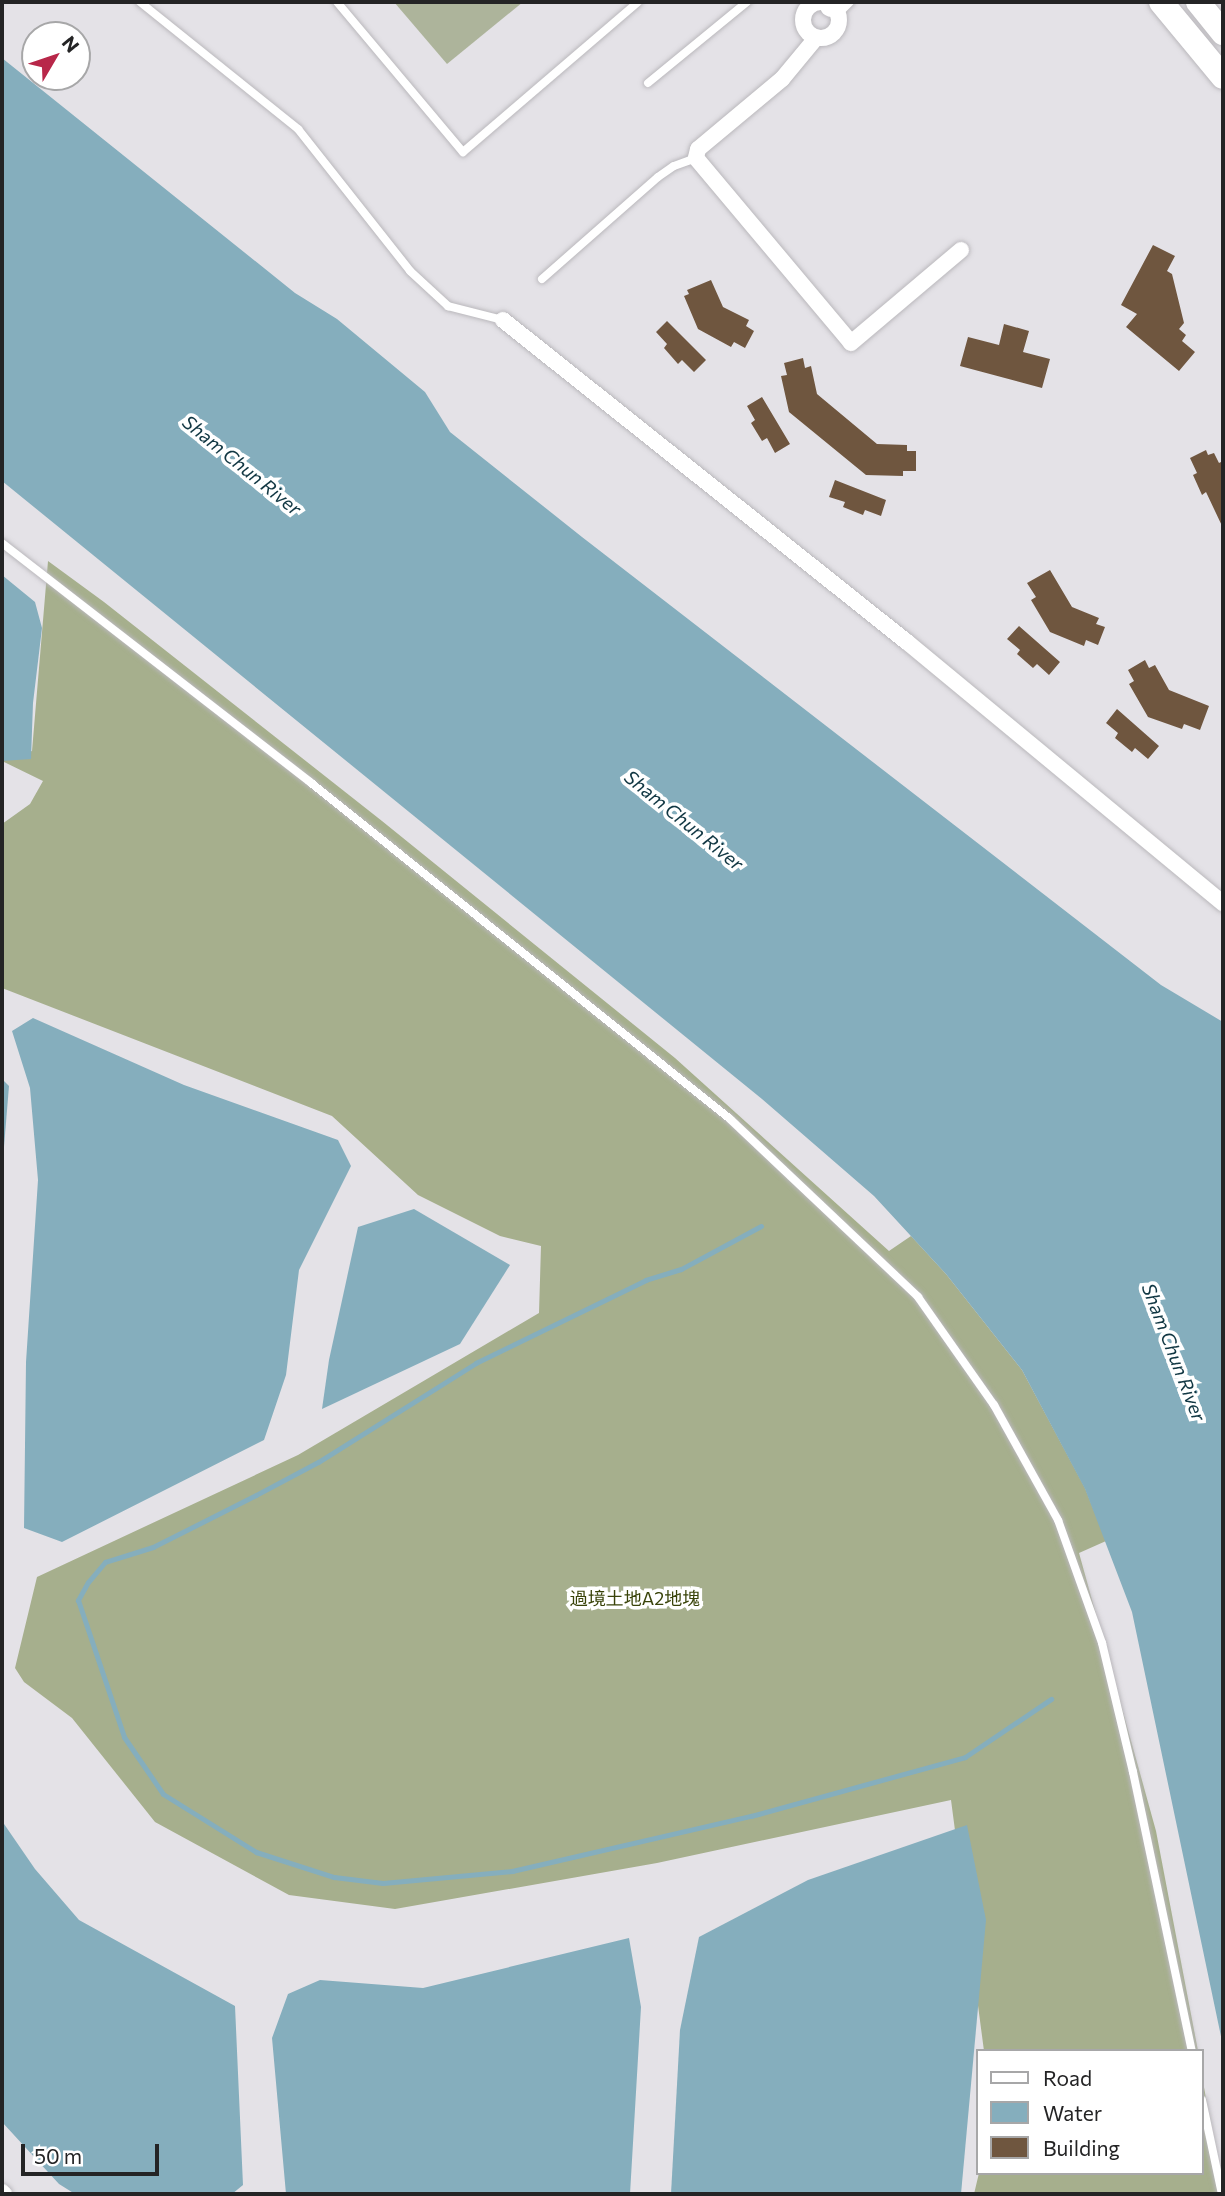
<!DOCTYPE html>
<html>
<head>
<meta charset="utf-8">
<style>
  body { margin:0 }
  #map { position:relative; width:1225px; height:2196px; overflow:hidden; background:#e4e2e7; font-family:Commissioner,"Noto Sans SC",sans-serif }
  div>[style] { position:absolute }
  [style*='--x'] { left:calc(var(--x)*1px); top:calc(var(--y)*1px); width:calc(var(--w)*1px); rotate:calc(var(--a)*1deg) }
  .green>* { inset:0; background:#adb49b }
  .forest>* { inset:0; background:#a6af8d }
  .water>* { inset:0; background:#85aebd }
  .stream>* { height:5px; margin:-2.5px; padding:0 2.5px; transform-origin:2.5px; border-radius:2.5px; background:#85aebd }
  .building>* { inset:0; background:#6f563f }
  .roads { filter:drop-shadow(0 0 2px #bab8bc) drop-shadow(0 0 2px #bab8bc) }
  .lane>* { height:8px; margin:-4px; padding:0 4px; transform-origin:4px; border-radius:4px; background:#fff }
  .street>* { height:16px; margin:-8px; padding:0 8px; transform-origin:8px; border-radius:8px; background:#fff }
  .street>.ring { margin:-8px; padding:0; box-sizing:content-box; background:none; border:16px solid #fff; border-radius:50% }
  .secondary>* { height:23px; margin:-11.5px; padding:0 11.5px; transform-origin:11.5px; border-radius:11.5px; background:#fff }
  .primary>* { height:24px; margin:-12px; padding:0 12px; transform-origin:12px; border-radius:12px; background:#fff }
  span { translate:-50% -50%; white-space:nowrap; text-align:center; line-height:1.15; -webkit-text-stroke:7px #fff; paint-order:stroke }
  .park-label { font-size:18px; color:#394309 }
  .water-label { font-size:19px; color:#113743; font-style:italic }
  .frame { position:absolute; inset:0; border:4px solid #242425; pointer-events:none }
  .legend { position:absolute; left:976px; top:2049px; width:228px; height:126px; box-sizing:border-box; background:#fff; border:2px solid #a7a7a8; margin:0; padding:9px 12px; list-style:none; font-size:21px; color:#242425 }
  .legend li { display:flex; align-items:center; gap:14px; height:35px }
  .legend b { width:35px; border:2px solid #a7a7a8 }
  .north { position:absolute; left:21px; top:21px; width:70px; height:70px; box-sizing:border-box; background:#fff; border:2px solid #a7a7a8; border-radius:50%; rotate:51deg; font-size:19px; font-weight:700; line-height:28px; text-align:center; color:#242425 }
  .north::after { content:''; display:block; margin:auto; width:24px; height:32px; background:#b82749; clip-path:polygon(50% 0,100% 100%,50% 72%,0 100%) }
  .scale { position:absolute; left:21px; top:2144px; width:138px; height:32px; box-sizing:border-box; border:4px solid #242425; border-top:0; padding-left:9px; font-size:21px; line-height:24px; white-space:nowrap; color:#242425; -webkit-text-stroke:5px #fff; paint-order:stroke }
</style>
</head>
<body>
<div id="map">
  <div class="green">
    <i style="clip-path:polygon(394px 2px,523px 2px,447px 64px)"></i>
  </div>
  <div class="forest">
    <i style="clip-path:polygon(48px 561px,104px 602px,382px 821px,675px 1058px,889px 1251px,911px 1236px,946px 1274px,1022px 1370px,1085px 1488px,1106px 1541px,1079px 1553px,1156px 1831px,1198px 2051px,984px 2051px,951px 1800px,657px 1863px,395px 1909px,289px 1895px,155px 1822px,72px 1718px,24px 1682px,15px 1668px,37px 1577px,298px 1455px,539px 1313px,541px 1246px,500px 1236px,418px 1195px,332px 1116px,2px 988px,2px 824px,30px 804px,43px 781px,2px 761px,32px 751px)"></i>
    <i style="clip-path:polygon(1202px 2076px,1223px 2194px,974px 2194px,979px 2173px,1202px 2173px)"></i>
  </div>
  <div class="water">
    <i style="clip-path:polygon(2px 58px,295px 293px,337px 319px,425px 392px,450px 432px,582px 537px,1161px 985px,1223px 1022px,1223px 2046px,1132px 1612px,1085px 1489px,1022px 1370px,946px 1274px,874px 1196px,762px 1099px,2px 481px)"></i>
    <i style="clip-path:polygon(2px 575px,35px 602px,42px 628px,33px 703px,31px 759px,2px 761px)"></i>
    <i style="clip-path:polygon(33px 1018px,184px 1085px,338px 1140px,351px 1166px,299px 1270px,286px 1375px,264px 1440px,62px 1542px,24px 1528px,26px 1362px,38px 1180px,30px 1088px,12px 1031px)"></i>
    <i style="clip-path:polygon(2px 1079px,9px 1086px,2px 1171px)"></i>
    <i style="clip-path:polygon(414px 1209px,510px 1265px,460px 1344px,322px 1409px,329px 1360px,358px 1227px)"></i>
    <i style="clip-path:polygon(2px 1821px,35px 1869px,79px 1920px,235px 2006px,243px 2185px,232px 2194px,75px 2194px,59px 2184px,2px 2122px)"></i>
    <i style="clip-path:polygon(967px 1825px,986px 1920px,961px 2194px,671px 2194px,680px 2030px,699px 1937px,808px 1880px)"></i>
    <i style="clip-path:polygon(629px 1938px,641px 2007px,630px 2194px,286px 2194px,272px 2038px,288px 1994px,320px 1980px,423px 1988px)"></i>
  </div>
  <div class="stream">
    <i style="--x:761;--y:1226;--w:91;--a:151.7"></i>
    <i style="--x:681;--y:1269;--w:37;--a:163"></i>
    <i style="--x:646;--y:1280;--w:189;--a:154"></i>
    <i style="--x:476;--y:1363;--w:186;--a:147.9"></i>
    <i style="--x:318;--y:1462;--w:70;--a:152"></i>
    <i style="--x:256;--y:1495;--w:115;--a:153.2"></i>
    <i style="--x:153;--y:1547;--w:50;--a:162.6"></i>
    <i style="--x:105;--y:1562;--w:26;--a:130"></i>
    <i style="--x:88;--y:1582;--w:21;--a:119"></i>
    <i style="--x:78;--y:1600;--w:145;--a:71.4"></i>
    <i style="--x:124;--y:1737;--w:69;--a:55.6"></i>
    <i style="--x:163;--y:1794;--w:110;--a:31.9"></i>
    <i style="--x:256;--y:1852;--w:82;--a:17.8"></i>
    <i style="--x:334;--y:1877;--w:49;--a:7"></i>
    <i style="--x:383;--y:1883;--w:130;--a:-5.3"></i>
    <i style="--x:512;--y:1871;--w:245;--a:-13"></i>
    <i style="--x:751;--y:1816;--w:222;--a:-15.4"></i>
    <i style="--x:965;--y:1757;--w:104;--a:-34"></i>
  </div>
  <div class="building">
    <i style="clip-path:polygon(1153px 245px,1175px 256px,1167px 271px,1172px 274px,1184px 323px,1179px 329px,1186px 335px,1182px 341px,1195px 352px,1179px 371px,1126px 327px,1137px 314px,1121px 305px)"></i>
    <i style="clip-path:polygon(711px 280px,723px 307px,749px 320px,746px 326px,754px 331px,745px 348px,734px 342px,731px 347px,698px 329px,684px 296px,689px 294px,687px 290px)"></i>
    <i style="clip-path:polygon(667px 321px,706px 360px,694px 372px,682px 360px,678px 364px,664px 348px,667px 344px,656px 332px)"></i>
    <i style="clip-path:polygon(1004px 324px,1029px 331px,1023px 352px,1050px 359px,1042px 388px,960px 366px,968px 337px,999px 345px)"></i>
    <i style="clip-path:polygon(803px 358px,805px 368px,811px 366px,817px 394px,877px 444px,907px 445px,907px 451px,916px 451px,916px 471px,903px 471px,903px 476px,866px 475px,789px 412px,781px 376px,787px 375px,784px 363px)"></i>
    <i style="clip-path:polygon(762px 397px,790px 444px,775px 453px,767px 438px,762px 441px,751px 423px,755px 420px,747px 406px)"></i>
    <i style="clip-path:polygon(1206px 450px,1208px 455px,1214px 453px,1219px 463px,1223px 461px,1223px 528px,1206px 492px,1202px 495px,1193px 475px,1197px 473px,1190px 458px)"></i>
    <i style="clip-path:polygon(835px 480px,886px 500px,881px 516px,865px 510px,863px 515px,843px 507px,845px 502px,829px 497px)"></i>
    <i style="clip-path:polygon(1050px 570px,1072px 607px,1099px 618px,1096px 624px,1105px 627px,1098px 645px,1086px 640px,1084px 646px,1050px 632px,1031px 600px,1036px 597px,1027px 583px)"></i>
    <i style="clip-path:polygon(1019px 626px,1060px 662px,1049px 675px,1037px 664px,1033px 668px,1017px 654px,1020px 650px,1007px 639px)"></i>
    <i style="clip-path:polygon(1145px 660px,1149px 668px,1155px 665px,1169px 690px,1209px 706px,1200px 730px,1184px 724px,1182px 729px,1148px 717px,1129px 684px,1134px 681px,1128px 670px)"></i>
    <i style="clip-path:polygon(1117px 709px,1159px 746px,1148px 759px,1135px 748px,1132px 752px,1115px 738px,1118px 733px,1106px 723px)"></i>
  </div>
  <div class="roads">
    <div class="lane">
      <i style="--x:140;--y:2;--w:203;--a:38.8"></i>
      <i style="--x:298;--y:129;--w:181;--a:51.7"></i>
      <i style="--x:410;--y:271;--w:52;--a:42.6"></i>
      <i style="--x:448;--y:306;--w:57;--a:14.3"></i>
      <i style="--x:337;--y:2;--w:196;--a:50"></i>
      <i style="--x:463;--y:152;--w:230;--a:-40.6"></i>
      <i style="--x:838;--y:14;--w:17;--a:-45"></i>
      <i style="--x:648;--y:83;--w:128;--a:-39.3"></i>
      <i style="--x:542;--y:279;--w:154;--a:-41.3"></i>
      <i style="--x:658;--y:177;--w:19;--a:-35"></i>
      <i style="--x:674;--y:166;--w:23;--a:-20"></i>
      <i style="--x:2;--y:543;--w:390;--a:37.8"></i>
      <i style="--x:310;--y:782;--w:538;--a:38.74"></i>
      <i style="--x:730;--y:1119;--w:259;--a:43.4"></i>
      <i style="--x:918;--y:1297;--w:132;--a:54.9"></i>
      <i style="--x:994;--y:1405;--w:132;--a:60.9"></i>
      <i style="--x:1058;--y:1520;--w:131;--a:70.3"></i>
      <i style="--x:1102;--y:1643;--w:133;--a:76.5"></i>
      <i style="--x:1133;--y:1772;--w:285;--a:78.1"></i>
      <i style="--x:1202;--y:2100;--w:96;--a:78"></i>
    </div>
    <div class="street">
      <i class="ring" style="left:803px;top:2px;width:20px;height:20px"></i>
      <i style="--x:816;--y:38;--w:53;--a:129.7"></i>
      <i style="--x:782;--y:79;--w:109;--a:140.2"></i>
      <i style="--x:698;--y:149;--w:9;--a:103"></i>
      <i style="--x:696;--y:158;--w:241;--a:50"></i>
      <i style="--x:851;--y:343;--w:144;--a:-40.2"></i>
      <i style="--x:503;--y:320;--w:517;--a:38.56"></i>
      <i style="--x:907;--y:642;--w:410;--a:39.6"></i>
      <i style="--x:2;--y:2192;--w:3;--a:45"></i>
    </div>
    <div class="secondary">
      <i style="--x:831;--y:5;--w:4;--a:-56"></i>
    </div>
    <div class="primary">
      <i style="--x:1161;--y:2;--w:97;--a:50.4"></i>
      <i style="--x:1198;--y:2;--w:40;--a:51"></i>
    </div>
  </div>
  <div class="park-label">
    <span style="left:635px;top:1598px">過境土地A2地塊</span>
  </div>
  <div class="water-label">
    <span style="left:242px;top:465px;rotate:39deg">Sham Chun River</span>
    <span style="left:684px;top:820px;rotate:39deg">Sham Chun River</span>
    <span style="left:1174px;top:1352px;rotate:69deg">Sham Chun River</span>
  </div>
  <div class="frame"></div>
  <ul class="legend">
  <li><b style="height:9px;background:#fff"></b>Road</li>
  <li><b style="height:19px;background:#85aebd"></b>Water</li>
  <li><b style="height:19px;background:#6f563f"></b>Building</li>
  </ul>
  <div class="north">N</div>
  <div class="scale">50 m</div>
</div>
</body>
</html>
